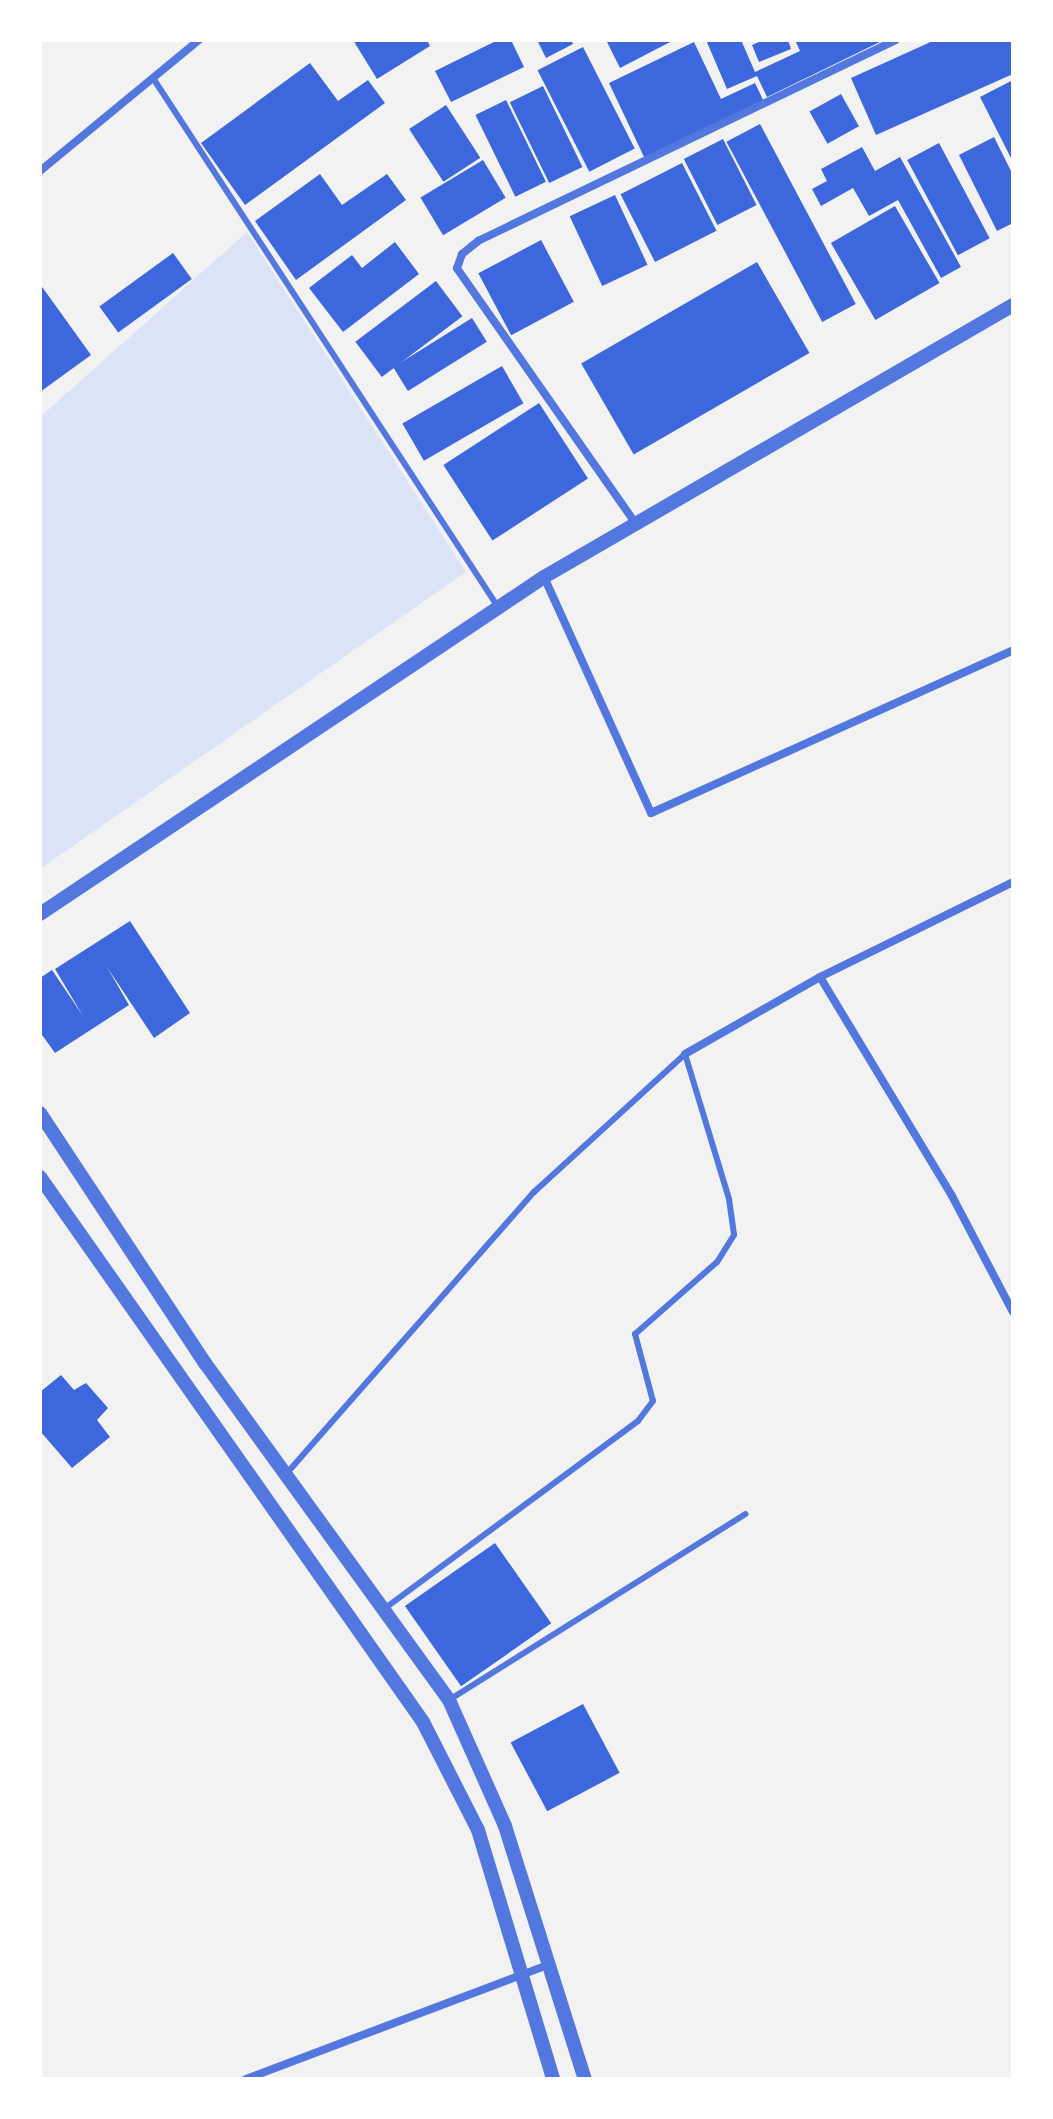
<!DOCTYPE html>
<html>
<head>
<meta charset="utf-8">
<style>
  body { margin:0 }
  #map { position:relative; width:1053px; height:2119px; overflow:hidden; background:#f2f2f2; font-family:Barlow,sans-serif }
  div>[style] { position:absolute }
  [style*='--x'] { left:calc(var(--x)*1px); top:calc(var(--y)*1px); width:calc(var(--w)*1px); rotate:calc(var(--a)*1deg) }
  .green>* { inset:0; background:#dbe4f7 }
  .building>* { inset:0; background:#3d67dc; transform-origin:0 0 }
  .service>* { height:6px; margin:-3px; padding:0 3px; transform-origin:3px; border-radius:3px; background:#5277de }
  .minor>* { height:8px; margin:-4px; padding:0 4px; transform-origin:4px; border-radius:4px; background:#5277de }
  .tertiary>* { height:14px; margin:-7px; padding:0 7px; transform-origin:7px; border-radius:7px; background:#5277de }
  span { translate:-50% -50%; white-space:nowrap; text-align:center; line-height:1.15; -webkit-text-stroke:6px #fff; paint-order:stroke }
  .frame { position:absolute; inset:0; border:42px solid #fff; pointer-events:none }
</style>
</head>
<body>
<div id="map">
  <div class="green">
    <i style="clip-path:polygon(247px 232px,466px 572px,40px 869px,40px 417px)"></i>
  </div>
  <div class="building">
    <i style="clip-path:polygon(353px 40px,427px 40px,430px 46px,377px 79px)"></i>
    <i style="clip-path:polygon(498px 40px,511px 40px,524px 67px,451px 102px,435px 71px)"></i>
    <i style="clip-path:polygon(537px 40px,571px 40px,573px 44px,546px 58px)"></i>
    <i style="clip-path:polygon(606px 40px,674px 40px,620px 68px)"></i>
    <i style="clip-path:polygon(706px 40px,741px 40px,755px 72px,800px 51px,795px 40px,884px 40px,767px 97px,757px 76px,727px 89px)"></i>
    <i style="clip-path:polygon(763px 40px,788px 40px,791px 49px,759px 62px,752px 45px)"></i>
    <i style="clip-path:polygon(935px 40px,1013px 40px,1013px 74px,876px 135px,851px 78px)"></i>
    <i style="clip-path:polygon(694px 42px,721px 99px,755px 83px,764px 102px,645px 159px,609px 83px)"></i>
    <i style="left:583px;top:47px;width:114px;height:51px;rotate:63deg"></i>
    <i style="clip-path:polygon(310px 63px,338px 101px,368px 80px,385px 103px,245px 205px,201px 143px)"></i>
    <i style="clip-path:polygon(1013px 80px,1013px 162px,980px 97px)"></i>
    <i style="left:543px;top:86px;width:90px;height:37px;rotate:64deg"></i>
    <i style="left:841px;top:94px;width:37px;height:36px;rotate:61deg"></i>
    <i style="left:506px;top:100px;width:91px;height:34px;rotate:64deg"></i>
    <i style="left:446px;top:105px;width:63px;height:44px;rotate:57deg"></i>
    <i style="left:760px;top:124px;width:204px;height:38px;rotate:62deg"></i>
    <i style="clip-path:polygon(994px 137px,1013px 175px,1013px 223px,997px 231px,959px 155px)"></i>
    <i style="left:723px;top:139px;width:74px;height:44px;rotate:63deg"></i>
    <i style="left:939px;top:143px;width:108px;height:36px;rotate:62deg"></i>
    <i style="clip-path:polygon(862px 147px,875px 171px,900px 157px,961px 267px,941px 278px,898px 200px,869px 216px,853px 188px,821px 206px,812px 189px,827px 181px,821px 169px)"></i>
    <i style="left:483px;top:160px;width:44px;height:73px;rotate:59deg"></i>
    <i style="left:682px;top:163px;width:76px;height:69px;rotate:63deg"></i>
    <i style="clip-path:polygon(320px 174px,342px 205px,387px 174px,406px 200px,296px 280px,255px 221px)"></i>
    <i style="left:615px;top:195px;width:77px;height:50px;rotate:65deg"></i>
    <i style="left:895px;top:206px;width:89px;height:74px;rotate:60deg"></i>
    <i style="left:541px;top:240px;width:70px;height:71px;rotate:62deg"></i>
    <i style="clip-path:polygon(395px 242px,419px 274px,343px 332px,309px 288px,352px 255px,362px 268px)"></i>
    <i style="left:173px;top:253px;width:32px;height:91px;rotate:54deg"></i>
    <i style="left:757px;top:262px;width:105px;height:203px;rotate:60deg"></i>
    <i style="left:436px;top:281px;width:44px;height:101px;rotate:53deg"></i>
    <i style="clip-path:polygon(40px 284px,91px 355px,40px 392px)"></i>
    <i style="left:472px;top:318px;width:28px;height:93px;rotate:58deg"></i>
    <i style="left:502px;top:366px;width:43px;height:115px;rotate:60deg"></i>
    <i style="left:539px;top:403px;width:90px;height:114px;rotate:57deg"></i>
    <i style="clip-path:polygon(130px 921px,190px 1013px,154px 1038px,107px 967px,129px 1005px,55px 1053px,40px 1032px,40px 978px,52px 970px,83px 1016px,55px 969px)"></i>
    <i style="clip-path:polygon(61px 1375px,74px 1390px,86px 1383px,108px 1408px,97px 1420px,110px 1437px,72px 1468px,40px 1431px,40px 1392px)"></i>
    <i style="left:495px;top:1543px;width:98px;height:110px;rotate:55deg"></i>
    <i style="left:583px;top:1704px;width:78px;height:82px;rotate:62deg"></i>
  </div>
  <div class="service">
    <i style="--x:153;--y:78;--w:632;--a:56.89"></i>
    <i style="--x:287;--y:1473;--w:374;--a:-48.7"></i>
    <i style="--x:534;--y:1192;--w:205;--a:-42.4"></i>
    <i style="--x:685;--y:1054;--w:152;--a:73.1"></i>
    <i style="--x:729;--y:1199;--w:36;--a:82"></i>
    <i style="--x:734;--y:1235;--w:32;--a:122"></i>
    <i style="--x:717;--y:1262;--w:109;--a:138.7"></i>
    <i style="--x:635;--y:1334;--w:69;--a:75"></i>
    <i style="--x:653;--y:1401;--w:25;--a:127"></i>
    <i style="--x:638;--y:1421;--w:315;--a:143.5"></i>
    <i style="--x:449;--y:1700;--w:350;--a:-32.1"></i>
  </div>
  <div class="minor">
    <i style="--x:40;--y:171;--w:206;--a:-39.5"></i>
    <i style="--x:636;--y:524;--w:312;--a:-125"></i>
    <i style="--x:457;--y:268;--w:15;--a:-70"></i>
    <i style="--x:462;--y:254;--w:21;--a:-39"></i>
    <i style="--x:478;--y:241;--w:464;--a:-25.7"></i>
    <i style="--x:544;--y:577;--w:259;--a:65.6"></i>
    <i style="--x:651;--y:813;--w:397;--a:-24.2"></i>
    <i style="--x:820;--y:977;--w:256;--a:58.9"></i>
    <i style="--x:952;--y:1196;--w:131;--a:62.3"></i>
    <i style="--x:685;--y:1054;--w:155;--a:-29.7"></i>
    <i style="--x:820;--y:977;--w:215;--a:-26.2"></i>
    <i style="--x:246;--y:2079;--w:325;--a:-20.7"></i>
  </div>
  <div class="tertiary">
    <i style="--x:40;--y:914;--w:606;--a:-33.77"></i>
    <i style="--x:544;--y:577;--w:542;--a:-30.11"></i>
    <i style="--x:40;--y:1113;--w:300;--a:56.6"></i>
    <i style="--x:205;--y:1363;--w:416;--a:54.1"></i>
    <i style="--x:449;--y:1700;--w:138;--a:66"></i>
    <i style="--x:505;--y:1826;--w:265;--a:72.5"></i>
    <i style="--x:40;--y:1177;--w:666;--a:54.9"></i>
    <i style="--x:423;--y:1722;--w:121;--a:63"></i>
    <i style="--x:478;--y:1830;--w:260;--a:73.2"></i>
  </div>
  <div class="frame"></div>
</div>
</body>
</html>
